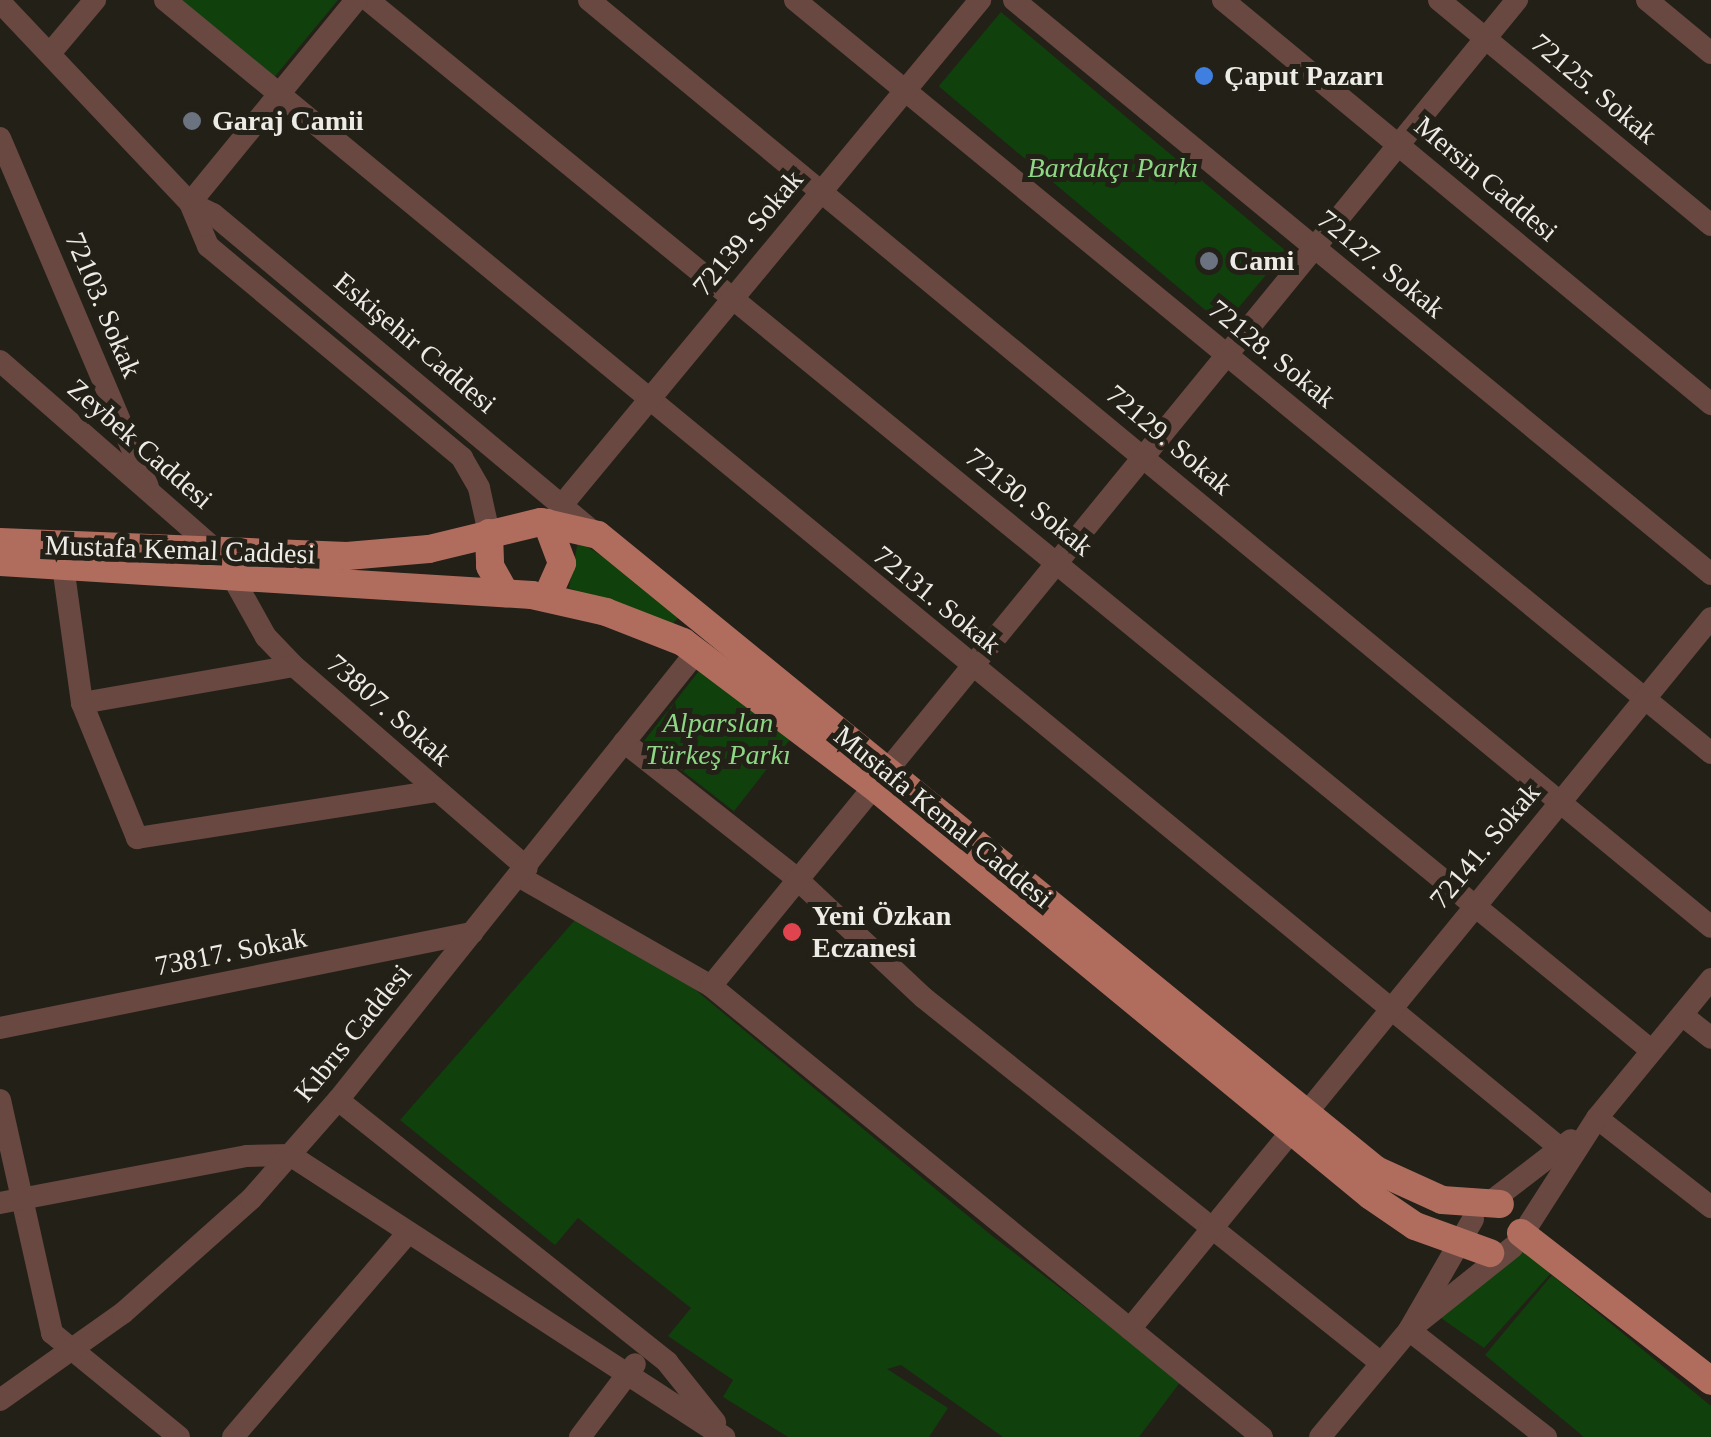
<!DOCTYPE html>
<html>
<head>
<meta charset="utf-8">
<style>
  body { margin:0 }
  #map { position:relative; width:1711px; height:1437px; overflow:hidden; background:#232018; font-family:"Times New Roman",serif }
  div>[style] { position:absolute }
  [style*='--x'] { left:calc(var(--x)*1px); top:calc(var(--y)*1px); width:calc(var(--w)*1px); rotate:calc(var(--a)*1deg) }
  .green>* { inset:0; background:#10400c; transform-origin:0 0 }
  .minor>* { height:22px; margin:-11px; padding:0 11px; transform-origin:11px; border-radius:11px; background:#684840 }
  .major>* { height:28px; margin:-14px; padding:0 14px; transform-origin:14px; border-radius:14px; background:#b06d5e }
  .dots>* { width:28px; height:28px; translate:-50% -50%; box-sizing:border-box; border:5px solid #232018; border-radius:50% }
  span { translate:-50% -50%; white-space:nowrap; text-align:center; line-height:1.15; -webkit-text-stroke:10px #232018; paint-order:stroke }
  .poi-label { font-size:28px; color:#edebe5; font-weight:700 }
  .left { translate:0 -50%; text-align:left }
  .street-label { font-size:28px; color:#edebe5 }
  .park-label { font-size:28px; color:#8dd785; font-style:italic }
</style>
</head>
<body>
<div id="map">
  <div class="green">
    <i style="clip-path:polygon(182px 0,338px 0,272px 80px)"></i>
    <i style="left:1001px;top:12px;width:372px;height:97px;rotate:40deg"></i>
    <i style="clip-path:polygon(578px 541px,613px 563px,680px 616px,670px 626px,569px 588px)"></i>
    <i style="left:702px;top:667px;width:114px;height:94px;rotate:38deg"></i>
    <i style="clip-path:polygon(575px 920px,692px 987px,991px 1235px,1181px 1381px,1139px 1437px,1003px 1437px,901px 1365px,887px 1369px,948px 1408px,929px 1437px,788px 1437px,723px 1397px,733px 1380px,668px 1336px,691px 1308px,578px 1218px,555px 1245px,400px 1120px)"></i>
    <i style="clip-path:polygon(1520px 1244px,1552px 1272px,1484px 1348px,1438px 1316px)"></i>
    <i style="clip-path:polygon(1552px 1275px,1711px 1406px,1711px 1437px,1584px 1437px,1485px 1355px)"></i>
  </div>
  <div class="minor">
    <i style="--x:165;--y:0;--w:1807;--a:39.45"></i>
    <i style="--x:368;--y:0;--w:1659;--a:39.3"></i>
    <i style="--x:589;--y:0;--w:1455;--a:39.56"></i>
    <i style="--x:795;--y:0;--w:1186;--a:39.42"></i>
    <i style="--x:1014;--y:0;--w:903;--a:39.47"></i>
    <i style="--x:1223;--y:0;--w:634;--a:39.62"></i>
    <i style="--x:1439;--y:0;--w:353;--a:39.6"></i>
    <i style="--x:1647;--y:0;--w:83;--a:39.6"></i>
    <i style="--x:0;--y:2;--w:277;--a:46.6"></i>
    <i style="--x:190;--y:203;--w:25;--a:26"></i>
    <i style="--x:213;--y:214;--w:498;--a:39.9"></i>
    <i style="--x:52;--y:51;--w:67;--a:-49.9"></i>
    <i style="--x:0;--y:138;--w:378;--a:67"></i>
    <i style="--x:190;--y:203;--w:47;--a:67.3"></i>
    <i style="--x:208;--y:246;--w:331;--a:39.8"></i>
    <i style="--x:462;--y:458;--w:34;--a:60"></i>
    <i style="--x:479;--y:488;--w:46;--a:77.5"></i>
    <i style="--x:190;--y:203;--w:262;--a:-50.7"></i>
    <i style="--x:0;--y:361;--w:291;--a:41.2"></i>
    <i style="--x:219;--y:553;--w:96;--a:60.8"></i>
    <i style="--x:266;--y:637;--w:40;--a:46"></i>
    <i style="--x:294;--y:666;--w:308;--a:40.9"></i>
    <i style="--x:562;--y:505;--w:656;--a:-50.38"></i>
    <i style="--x:63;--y:566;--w:138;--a:82.1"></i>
    <i style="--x:82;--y:703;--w:146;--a:67.8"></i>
    <i style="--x:137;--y:838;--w:304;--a:-8.9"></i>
    <i style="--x:82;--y:703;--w:215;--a:-9.9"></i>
    <i style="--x:624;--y:742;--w:219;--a:38.3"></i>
    <i style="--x:796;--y:878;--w:175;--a:43.2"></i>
    <i style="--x:924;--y:998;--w:585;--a:38.61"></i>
    <i style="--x:520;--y:877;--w:220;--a:29.7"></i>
    <i style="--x:711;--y:986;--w:712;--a:39.3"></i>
    <i style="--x:711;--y:986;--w:1274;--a:-50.74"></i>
    <i style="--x:1682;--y:1015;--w:37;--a:38"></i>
    <i style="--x:0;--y:1028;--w:482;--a:-11.4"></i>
    <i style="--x:0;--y:1100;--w:239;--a:77.4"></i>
    <i style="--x:52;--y:1333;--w:164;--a:39.3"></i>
    <i style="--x:338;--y:1100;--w:421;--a:38.5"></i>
    <i style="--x:667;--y:1362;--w:77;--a:51.3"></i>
    <i style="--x:1597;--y:1118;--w:145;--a:38"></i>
    <i style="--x:0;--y:1203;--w:251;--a:-10.8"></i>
    <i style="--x:247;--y:1156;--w:43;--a:-1.3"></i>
    <i style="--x:290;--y:1155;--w:518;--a:33.01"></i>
    <i style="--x:1485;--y:1206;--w:108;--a:-37.5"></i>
    <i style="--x:1518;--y:1241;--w:146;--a:-57.3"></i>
    <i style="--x:1597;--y:1118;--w:180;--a:-50.6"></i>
    <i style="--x:1419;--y:1322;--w:120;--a:-38.6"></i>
    <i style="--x:1130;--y:1329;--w:918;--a:-50.75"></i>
    <i style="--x:1409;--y:1330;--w:174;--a:38"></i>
    <i style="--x:0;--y:1400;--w:151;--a:-35.3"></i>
    <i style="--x:123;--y:1313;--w:171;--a:-41.7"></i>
    <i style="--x:251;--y:1199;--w:132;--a:-48.7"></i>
    <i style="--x:338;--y:1100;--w:576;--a:-51.34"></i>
    <i style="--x:233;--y:1437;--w:269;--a:-49.4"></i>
    <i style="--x:580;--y:1437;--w:91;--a:-53"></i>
    <i style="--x:1320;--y:1437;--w:139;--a:-50.2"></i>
    <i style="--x:1409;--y:1330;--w:128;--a:-60"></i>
  </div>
  <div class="major">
    <i style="--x:489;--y:533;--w:33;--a:88"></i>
    <i style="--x:490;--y:566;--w:31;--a:61"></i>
    <i style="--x:0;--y:542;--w:347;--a:2.3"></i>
    <i style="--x:347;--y:556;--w:82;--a:-4.9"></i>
    <i style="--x:429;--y:549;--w:115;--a:-13.6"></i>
    <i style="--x:541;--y:522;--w:58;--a:12.8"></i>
    <i style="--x:598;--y:535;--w:1004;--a:39.22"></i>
    <i style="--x:1376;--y:1170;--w:72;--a:24.4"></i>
    <i style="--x:1442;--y:1200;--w:58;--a:3.9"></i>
    <i style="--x:0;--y:562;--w:533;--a:3.55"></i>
    <i style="--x:532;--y:595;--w:76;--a:12.9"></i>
    <i style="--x:606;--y:612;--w:83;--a:21.3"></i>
    <i style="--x:683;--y:642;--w:237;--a:37.1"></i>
    <i style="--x:872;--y:785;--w:646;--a:39.48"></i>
    <i style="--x:1371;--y:1196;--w:53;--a:34.3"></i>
    <i style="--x:1415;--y:1226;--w:80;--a:19.8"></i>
    <i style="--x:547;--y:597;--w:37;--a:-66"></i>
    <i style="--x:562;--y:563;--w:43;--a:-110.6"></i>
    <i style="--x:1521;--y:1233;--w:241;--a:37.9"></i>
  </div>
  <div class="dots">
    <i style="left:1204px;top:76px;background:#3f7fe0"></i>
    <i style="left:192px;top:121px;background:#6b7280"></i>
    <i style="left:1209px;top:261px;background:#6b7280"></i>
    <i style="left:792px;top:932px;background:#e0444e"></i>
  </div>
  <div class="poi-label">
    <span class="left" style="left:1224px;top:76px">Çaput Pazarı</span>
    <span class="left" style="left:212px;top:121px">Garaj Camii</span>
    <span class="left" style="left:1229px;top:261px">Cami</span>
    <span class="left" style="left:812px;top:932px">Yeni Özkan<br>Eczanesi</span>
  </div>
  <div class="street-label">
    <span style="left:1594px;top:89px;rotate:40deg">72125. Sokak</span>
    <span style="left:1486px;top:179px;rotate:40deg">Mersin Caddesi</span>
    <span style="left:748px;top:233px;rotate:-50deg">72139. Sokak</span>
    <span style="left:1381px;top:264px;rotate:39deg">72127. Sokak</span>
    <span style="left:103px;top:305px;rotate:67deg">72103. Sokak</span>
    <span style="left:415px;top:343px;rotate:40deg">Eskişehir Caddesi</span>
    <span style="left:1272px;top:354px;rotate:39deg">72128. Sokak</span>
    <span style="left:1169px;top:440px;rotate:40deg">72129. Sokak</span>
    <span style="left:140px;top:444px;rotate:41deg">Zeybek Caddesi</span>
    <span style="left:1029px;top:502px;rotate:39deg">72130. Sokak</span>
    <span style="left:180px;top:550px;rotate:2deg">Mustafa Kemal Caddesi</span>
    <span style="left:937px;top:600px;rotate:39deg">72131. Sokak</span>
    <span style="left:389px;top:710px;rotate:41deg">73807. Sokak</span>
    <span style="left:943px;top:817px;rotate:39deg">Mustafa Kemal Caddesi</span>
    <span style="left:1485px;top:846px;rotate:-50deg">72141. Sokak</span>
    <span style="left:231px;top:952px;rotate:-11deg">73817. Sokak</span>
    <span style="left:353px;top:1033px;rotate:-51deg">Kıbrıs Caddesi</span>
  </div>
  <div class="park-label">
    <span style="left:1113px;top:168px">Bardakçı Parkı</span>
    <span style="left:718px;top:739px">Alparslan<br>Türkeş Parkı</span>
  </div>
</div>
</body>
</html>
